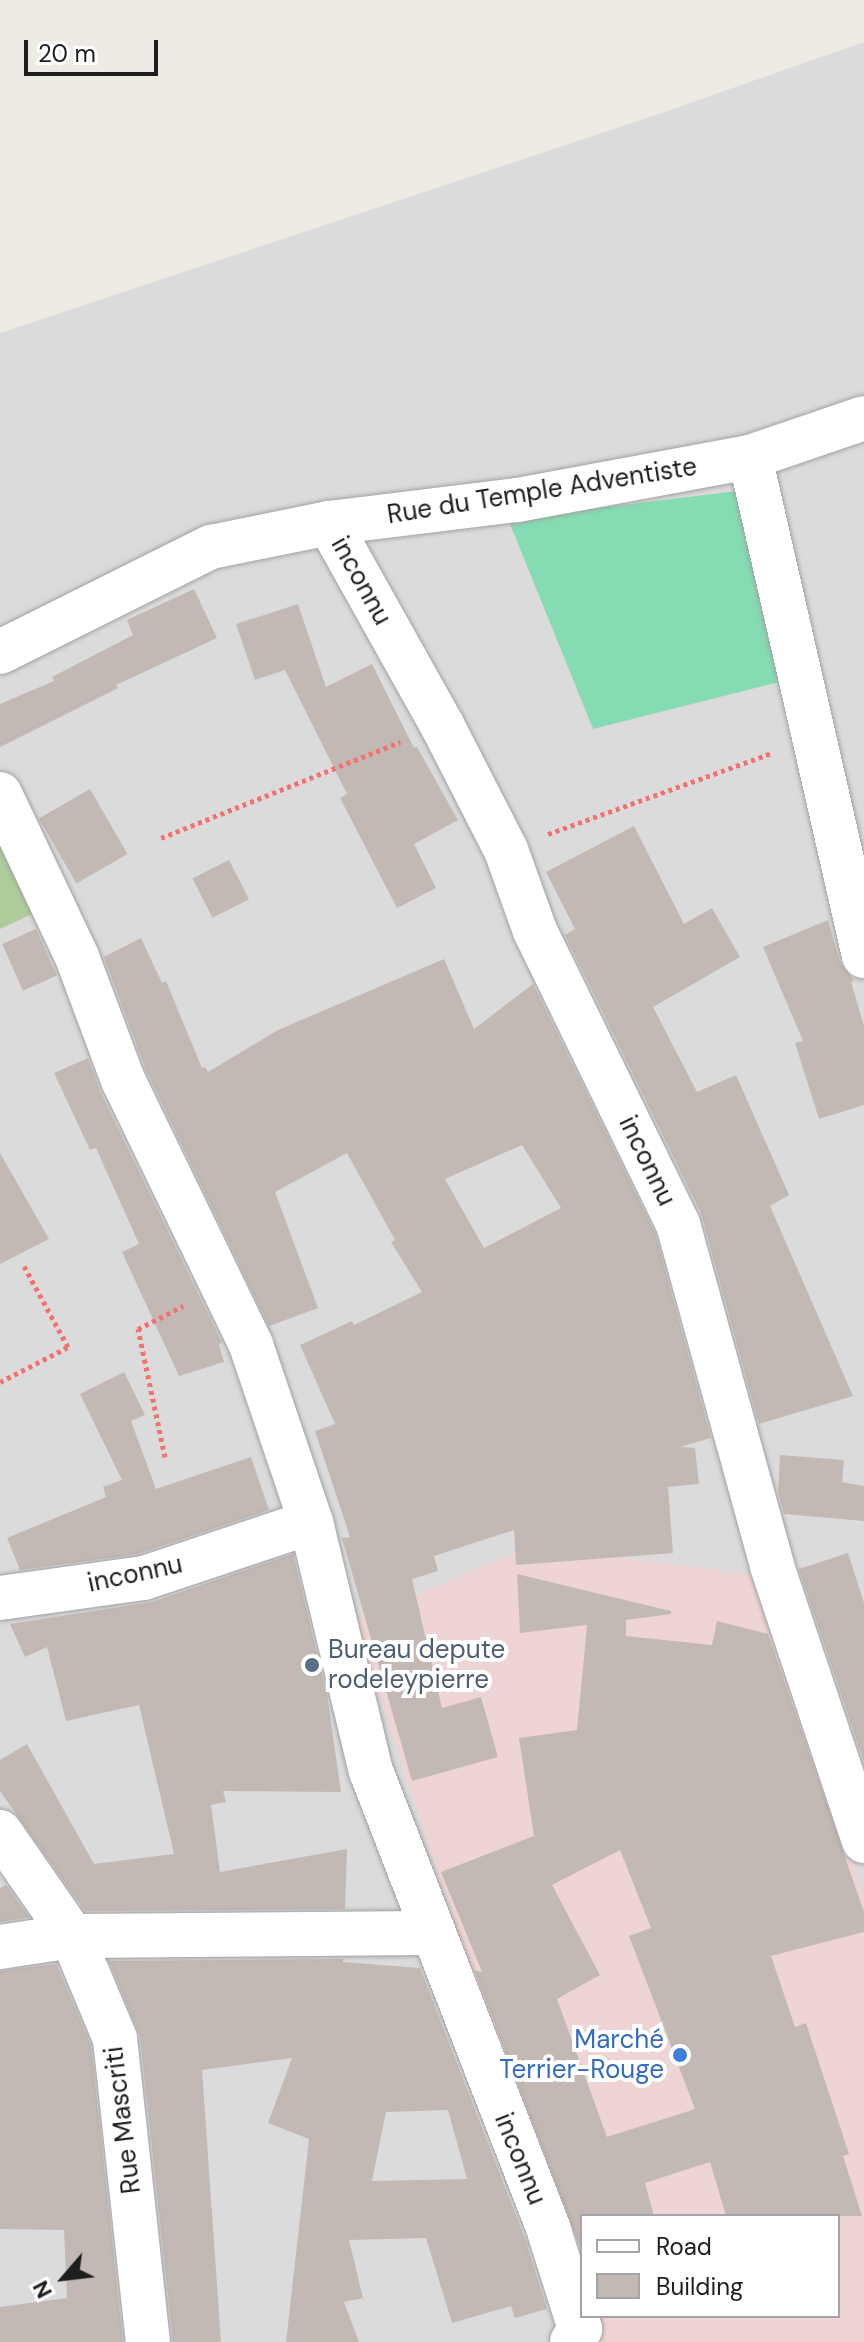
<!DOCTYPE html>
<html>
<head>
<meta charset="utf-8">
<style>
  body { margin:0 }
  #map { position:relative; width:864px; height:2342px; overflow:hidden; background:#eeeae4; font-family:"DM Sans",sans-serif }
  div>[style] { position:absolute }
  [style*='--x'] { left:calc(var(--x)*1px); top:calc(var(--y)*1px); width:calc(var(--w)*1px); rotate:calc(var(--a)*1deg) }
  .residential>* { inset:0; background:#dcdbdb }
  .commercial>* { inset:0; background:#efd4d5 }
  .forest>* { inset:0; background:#aecc9a }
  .pitch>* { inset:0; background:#85dbb2 }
  .building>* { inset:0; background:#c3b9b4; transform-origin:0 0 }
  .path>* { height:5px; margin-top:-2.5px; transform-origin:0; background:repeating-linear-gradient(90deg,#f47170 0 4px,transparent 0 8px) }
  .roads { filter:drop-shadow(0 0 2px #a2a2a2) drop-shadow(0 0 2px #a2a2a2) }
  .minor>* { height:44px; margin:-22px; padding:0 22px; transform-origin:22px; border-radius:22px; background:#fff }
  .dots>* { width:22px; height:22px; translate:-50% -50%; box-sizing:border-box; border:4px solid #fff; border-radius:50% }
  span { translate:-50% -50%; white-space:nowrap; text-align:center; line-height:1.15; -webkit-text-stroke:8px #fff; paint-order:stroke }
  .street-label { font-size:26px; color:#1e1e1e }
  .service-label { font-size:26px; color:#4e5e75 }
  .left { translate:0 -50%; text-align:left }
  .shop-label { font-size:26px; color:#366cbe }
  .right { translate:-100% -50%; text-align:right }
  .legend { position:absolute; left:580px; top:2214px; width:260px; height:104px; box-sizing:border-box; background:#fff; border:2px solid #a5a5a5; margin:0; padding:10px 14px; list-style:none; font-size:24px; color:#1e1e1e }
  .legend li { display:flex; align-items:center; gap:16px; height:40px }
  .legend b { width:40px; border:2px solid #a5a5a5 }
  .north { position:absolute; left:24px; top:2238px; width:80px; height:80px; -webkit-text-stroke:6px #fff; paint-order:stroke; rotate:242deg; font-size:22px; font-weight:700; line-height:32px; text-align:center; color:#1e1e1e }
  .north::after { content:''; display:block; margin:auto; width:28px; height:36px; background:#1e1e1e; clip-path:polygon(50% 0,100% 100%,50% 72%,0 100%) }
  .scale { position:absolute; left:24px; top:40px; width:134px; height:36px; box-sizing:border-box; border:4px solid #1e1e1e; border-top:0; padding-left:10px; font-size:24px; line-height:28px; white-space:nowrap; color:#1e1e1e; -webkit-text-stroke:6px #fff; paint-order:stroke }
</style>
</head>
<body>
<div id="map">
  <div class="residential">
    <i style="clip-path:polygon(evenodd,864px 42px,864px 2342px,0 2342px,0 333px,659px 114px,864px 42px,582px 2216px,838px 2216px,838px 2316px,582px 2316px,582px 2216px)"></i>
  </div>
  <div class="commercial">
    <i style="clip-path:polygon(552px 1548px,755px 1575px,833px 1795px,864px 1895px,864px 2342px,591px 2342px,582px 2316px,838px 2316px,838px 2216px,582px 2216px,582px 2316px,355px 1622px,515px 1552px)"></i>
  </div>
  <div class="forest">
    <i style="clip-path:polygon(0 830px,39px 911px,0 929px)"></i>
  </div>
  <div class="pitch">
    <i style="clip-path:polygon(746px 490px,779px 682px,593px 729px,508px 519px)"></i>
  </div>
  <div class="building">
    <i style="clip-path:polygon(194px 589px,217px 638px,116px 685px,118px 688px,0 747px,0 704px,54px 681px,52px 677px,133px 635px,127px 620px)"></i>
    <i style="clip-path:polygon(298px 604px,326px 687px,372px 664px,414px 748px,417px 747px,458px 820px,414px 844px,436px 888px,397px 908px,340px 798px,347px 794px,285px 670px,255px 680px,236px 624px)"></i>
    <i style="left:90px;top:789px;width:75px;height:59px;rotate:60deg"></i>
    <i style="clip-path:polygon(634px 826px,684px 924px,712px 908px,740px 957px,653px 1007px,697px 1092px,736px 1075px,789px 1195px,770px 1206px,853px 1396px,759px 1424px,701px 1213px,565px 935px,575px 929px,546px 872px)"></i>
    <i style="left:229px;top:860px;width:44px;height:41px;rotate:63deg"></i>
    <i style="clip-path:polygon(828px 920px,840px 962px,854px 981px,851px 982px,864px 1026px,864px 1105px,819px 1119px,795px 1043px,803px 1041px,763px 947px)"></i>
    <i style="left:36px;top:929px;width:51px;height:37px;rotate:66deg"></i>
    <i style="clip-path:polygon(evenodd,141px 938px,162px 983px,166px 981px,202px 1068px,205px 1067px,208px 1072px,278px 1030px,444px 959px,474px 1029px,533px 984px,655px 1233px,711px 1438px,680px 1447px,695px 1448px,699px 1484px,668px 1487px,673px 1553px,516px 1565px,514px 1530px,434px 1556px,438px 1571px,412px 1579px,442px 1708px,481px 1697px,498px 1757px,412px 1781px,342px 1538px,350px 1537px,315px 1431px,335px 1424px,300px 1345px,352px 1321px,354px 1325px,422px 1292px,391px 1242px,395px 1240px,347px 1153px,275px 1192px,318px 1308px,269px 1326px,146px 1070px,104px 957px,141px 938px,522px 1145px,561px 1208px,484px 1248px,445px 1179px,522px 1145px)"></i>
    <i style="clip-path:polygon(88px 1058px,100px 1091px,222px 1343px,219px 1344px,224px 1362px,179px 1376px,122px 1252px,139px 1244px,96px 1148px,90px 1150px,54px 1073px)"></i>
    <i style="clip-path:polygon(0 1153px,49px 1239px,0 1264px)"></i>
    <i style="clip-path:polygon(124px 1372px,145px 1415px,131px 1421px,156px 1489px,251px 1457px,269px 1510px,138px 1554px,20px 1570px,7px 1538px,106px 1497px,103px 1487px,122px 1480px,80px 1394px)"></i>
    <i style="clip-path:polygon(780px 1455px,844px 1460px,842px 1482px,864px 1486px,864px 1521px,784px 1514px,778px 1492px)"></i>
    <i style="clip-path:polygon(848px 1553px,864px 1603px,864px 1762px,799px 1569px)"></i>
    <i style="clip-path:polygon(293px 1554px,327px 1695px,341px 1792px,223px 1791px,226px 1802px,211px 1805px,220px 1872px,347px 1849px,345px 1909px,85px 1911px,0 1791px,0 1760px,27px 1744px,94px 1864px,174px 1854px,139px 1705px,66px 1721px,47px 1647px,25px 1657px,10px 1624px,152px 1602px)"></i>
    <i style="clip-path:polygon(evenodd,517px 1574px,671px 1611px,671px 1614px,626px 1620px,626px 1636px,712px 1645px,717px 1621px,768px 1634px,864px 1912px,864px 1932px,771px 1956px,795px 2027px,806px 2023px,849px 2154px,843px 2156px,862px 2216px,726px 2216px,710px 2162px,645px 2183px,654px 2216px,582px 2216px,582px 2252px,475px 1971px,482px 1972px,441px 1872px,534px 1836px,519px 1738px,577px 1730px,587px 1625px,520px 1633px,517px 1574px,620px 1850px,651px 1928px,629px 1936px,695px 2109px,607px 2137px,557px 1999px,600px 1975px,552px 1885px,620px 1850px)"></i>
    <i style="clip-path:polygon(6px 1885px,29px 1917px,0 1922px,0 1888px)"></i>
    <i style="clip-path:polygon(evenodd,343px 1959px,343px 1962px,420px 1968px,525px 2239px,547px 2309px,515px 2318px,511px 2306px,452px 2323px,426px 2238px,349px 2240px,363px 2298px,344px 2302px,359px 2342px,286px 2342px,309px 2139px,268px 2123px,292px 2058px,202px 2070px,221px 2342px,173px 2342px,140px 2036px,109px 1961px,343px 1959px,448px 2110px,467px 2179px,372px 2181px,386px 2112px,448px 2110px)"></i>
    <i style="clip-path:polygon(56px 1964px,91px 2045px,123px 2342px,0 2342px,0 2307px,67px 2298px,64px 2230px,0 2229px,0 1971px)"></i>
  </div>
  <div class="path">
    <i style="--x:548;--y:834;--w:238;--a:-19.9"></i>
    <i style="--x:161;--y:838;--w:258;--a:-21.9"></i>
    <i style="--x:0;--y:1382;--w:76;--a:-27.2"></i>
    <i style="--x:68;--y:1347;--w:92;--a:-118.5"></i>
    <i style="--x:165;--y:1457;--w:131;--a:-101.9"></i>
    <i style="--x:138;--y:1329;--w:51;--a:-27.1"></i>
  </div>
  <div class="roads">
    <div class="minor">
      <i style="--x:750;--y:457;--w:512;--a:77.13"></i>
      <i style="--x:329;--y:523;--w:231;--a:60.8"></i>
      <i style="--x:442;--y:725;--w:140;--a:62.9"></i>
      <i style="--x:506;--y:850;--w:86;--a:70.3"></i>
      <i style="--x:535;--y:931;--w:326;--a:64"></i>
      <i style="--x:678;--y:1224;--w:355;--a:74.6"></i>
      <i style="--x:772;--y:1566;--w:290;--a:71.5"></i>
      <i style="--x:0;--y:652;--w:236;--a:-26.5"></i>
      <i style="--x:211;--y:547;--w:120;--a:-11.5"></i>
      <i style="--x:329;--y:523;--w:189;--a:-7"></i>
      <i style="--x:517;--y:500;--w:237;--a:-10.5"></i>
      <i style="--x:750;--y:457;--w:120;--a:-18.9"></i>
      <i style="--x:0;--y:794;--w:180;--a:64.7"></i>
      <i style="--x:77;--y:957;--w:131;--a:69.5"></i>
      <i style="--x:123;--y:1080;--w:294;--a:64.2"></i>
      <i style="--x:251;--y:1345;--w:187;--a:71.3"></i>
      <i style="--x:311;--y:1522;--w:256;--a:76.5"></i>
      <i style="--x:371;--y:1771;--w:493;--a:68.8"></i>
      <i style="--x:549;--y:2231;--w:103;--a:72.4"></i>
      <i style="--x:580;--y:2329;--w:15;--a:122"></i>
      <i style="--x:0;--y:1598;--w:145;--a:-7.9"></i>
      <i style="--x:144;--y:1578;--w:176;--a:-18.5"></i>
      <i style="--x:0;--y:1832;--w:126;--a:55.3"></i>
      <i style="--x:72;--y:1936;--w:112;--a:67.3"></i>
      <i style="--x:115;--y:2039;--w:305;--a:83.8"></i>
      <i style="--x:0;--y:1947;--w:73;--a:-8.7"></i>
      <i style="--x:72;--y:1936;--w:359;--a:-0.5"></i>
    </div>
  </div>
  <div class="dots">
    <i style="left:312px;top:1665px;background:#5c6f8a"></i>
    <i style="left:680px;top:2055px;background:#3f7fe0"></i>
  </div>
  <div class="street-label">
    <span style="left:542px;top:491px;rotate:-9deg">Rue du Temple Adventiste</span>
    <span style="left:361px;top:581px;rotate:61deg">inconnu</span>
    <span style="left:647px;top:1161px;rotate:64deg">inconnu</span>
    <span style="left:135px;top:1574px;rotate:-12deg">inconnu</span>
    <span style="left:123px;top:2120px;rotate:-97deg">Rue Mascriti</span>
    <span style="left:520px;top:2159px;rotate:68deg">inconnu</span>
  </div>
  <div class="service-label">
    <span class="left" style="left:328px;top:1665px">Bureau depute<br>rodeleypierre</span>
  </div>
  <div class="shop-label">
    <span class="right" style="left:664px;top:2055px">Marché<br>Terrier-Rouge</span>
  </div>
  <ul class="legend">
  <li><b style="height:10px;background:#fff"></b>Road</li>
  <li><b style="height:22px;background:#c3b9b4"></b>Building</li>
  </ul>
  <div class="north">N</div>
  <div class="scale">20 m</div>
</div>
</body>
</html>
